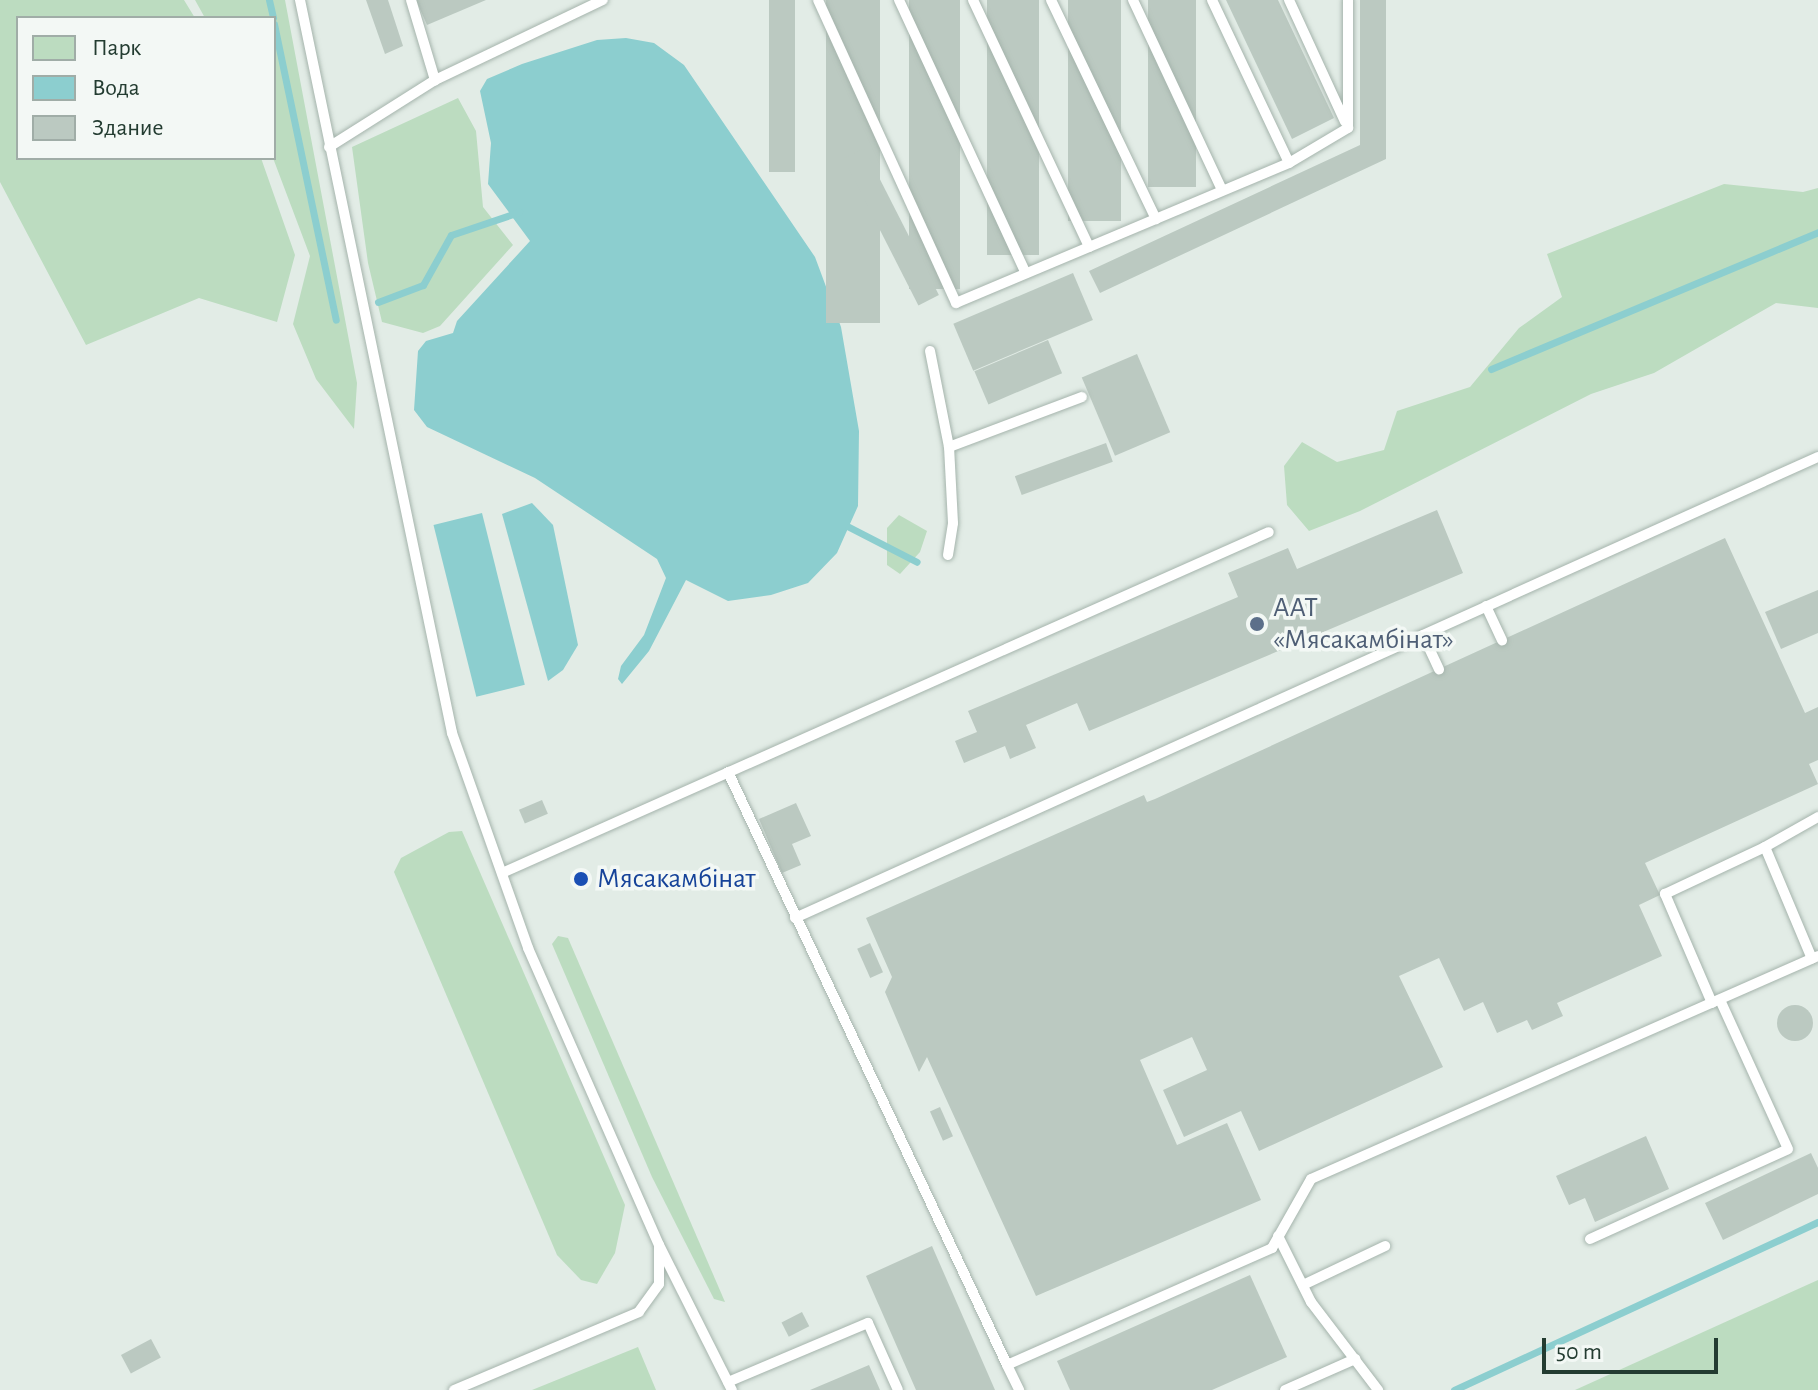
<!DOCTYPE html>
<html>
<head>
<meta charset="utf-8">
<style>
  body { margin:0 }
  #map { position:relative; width:1818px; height:1390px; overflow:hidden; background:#e2ece6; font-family:"Alegreya Sans",sans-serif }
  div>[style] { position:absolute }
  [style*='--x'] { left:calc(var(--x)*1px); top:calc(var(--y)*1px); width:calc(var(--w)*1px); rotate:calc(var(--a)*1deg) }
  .green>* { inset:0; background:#bcdcc0 }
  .water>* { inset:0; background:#8ccecf; transform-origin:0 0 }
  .stream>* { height:7px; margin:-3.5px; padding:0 3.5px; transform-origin:3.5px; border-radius:3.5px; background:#8ccecf }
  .building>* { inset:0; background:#bbc9c1; transform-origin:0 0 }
  .round { border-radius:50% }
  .roads { filter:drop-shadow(0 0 2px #a5b4ac) drop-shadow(0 0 2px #a5b4ac) }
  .service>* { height:10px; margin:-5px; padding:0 5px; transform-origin:5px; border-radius:5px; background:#fff }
  .dots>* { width:22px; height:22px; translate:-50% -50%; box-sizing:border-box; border:4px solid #f3f8f5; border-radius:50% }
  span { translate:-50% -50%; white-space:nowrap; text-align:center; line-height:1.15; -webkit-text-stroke:7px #f3f8f5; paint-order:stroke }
  .service-label { font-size:28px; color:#4e5e75 }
  .left { translate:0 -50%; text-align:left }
  .transit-label { font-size:28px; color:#164399 }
  .legend { position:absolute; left:16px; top:16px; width:260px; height:144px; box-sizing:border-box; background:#f3f8f5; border:2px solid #a0ada7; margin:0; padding:10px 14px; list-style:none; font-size:24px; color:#233c31 }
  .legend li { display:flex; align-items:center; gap:16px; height:40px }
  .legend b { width:40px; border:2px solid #a0ada7 }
  .scale { position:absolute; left:1542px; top:1338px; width:176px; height:36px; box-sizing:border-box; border:4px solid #233c31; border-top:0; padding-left:10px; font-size:24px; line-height:28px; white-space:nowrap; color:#233c31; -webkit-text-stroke:6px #f3f8f5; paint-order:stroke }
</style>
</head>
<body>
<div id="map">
  <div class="green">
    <i style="clip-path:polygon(0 0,184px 0,195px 18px,18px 18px,18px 158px,261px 158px,295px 255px,277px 322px,199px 298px,86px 345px,0 182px)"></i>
    <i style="clip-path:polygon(195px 0,285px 0,357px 383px,354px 429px,316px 379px,293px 324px,310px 256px,273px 158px,274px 18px,205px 18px)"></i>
    <i style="clip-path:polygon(458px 98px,476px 131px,483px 207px,513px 245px,440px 326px,423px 333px,382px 322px,368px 263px,352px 147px)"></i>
    <i style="clip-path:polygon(1724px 184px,1803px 192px,1818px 188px,1818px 308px,1776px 303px,1654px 373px,1591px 394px,1360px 511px,1309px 531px,1287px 505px,1284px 466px,1302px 442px,1337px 462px,1384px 450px,1397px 411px,1470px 387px,1519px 328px,1562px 297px,1547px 254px)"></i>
    <i style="clip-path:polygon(899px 515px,927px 531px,920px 552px,900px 574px,887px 565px,887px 528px)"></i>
    <i style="clip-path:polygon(462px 831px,625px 1205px,615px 1253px,597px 1284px,581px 1280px,557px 1255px,394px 872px,401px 858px,449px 832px)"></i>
    <i style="clip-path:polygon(558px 936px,568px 938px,725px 1302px,714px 1299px,652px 1177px,552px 944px)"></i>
    <i style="clip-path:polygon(1818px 1280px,1818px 1390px,1575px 1390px)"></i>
    <i style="clip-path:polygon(638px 1347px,656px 1390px,532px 1390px)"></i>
  </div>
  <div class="water">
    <i style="clip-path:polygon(626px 38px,654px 43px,684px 65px,815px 257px,841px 327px,859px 431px,858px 506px,837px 553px,808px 583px,771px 595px,728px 601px,686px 580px,649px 651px,622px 684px,618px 679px,621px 666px,644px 635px,666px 578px,657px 559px,535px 478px,427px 427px,414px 410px,418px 351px,426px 341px,453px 333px,457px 321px,530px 241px,488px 184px,491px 143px,480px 91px,487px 79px,522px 64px,597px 40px)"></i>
    <i style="clip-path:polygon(532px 503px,553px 525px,578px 645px,563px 670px,548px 681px,502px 514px)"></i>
    <i style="left:482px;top:513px;width:177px;height:50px;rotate:76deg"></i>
  </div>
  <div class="stream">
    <i style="--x:269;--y:0;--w:18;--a:77"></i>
    <i style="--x:274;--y:24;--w:302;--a:78.2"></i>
    <i style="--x:378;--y:302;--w:48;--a:-20.7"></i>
    <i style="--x:423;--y:285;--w:57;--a:-60.8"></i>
    <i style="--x:451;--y:235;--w:72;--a:-18.7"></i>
    <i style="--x:1491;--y:369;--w:355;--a:-22.7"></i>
    <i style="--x:849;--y:527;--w:76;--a:27.2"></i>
    <i style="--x:1454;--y:1390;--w:401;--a:-24.8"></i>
  </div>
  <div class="building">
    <i style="clip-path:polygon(366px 0,388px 0,403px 46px,385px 54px)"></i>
    <i style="clip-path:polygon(416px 0,486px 0,427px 25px)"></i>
    <i style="left:769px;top:0;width:26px;height:172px"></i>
    <i style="left:826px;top:0;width:54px;height:323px"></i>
    <i style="left:909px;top:0;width:51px;height:289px"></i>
    <i style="left:987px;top:0;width:52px;height:255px"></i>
    <i style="left:1068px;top:0;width:53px;height:221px"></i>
    <i style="left:1148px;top:0;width:48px;height:187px"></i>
    <i style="clip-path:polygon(1226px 0,1278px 0,1334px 118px,1292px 139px)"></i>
    <i style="clip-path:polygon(1360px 0,1386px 0,1386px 159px,1100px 293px,1089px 271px,1360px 145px)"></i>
    <i style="left:864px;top:148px;width:165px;height:23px;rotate:63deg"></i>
    <i style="left:1073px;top:273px;width:51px;height:130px;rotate:67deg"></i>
    <i style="left:1048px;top:340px;width:36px;height:80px;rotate:67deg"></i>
    <i style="left:1137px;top:354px;width:85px;height:60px;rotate:67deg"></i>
    <i style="left:1106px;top:443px;width:20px;height:97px;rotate:70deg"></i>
    <i style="clip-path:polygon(1437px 510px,1463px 573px,1089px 731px,1077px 703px,1026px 725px,1036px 748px,1010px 759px,1005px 746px,964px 763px,955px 741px,977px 732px,968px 711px,1238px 597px,1228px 573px,1288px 548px,1297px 569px)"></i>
    <i style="clip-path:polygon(1725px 538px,1805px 713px,1818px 707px,1818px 760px,1809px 764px,1818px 784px,1645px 863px,1660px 895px,1639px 905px,1662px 956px,1557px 1003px,1563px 1016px,1532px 1030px,1527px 1020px,1497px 1033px,1483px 1002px,1464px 1011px,1439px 958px,1399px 976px,1443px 1067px,1259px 1151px,1241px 1111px,1184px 1137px,1163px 1090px,1207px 1070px,1192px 1037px,1140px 1060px,1177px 1145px,1227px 1123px,1261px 1200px,1036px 1296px,927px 1057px,919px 1072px,885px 992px,892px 977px,866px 918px,1144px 795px,1147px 802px,1155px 799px)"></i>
    <i style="clip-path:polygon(1818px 590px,1818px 633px,1781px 649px,1765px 612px)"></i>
    <i style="left:542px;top:800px;width:15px;height:25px;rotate:67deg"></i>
    <i style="clip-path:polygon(796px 803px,811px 836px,792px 844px,801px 865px,782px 873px,759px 819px)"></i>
    <i style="left:870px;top:943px;width:32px;height:14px;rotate:66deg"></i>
    <i class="round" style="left:1777px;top:1005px;width:36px;height:36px"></i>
    <i style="left:940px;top:1107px;width:32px;height:11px;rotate:66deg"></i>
    <i style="clip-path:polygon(1646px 1136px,1669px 1189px,1595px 1222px,1585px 1198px,1569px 1205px,1556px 1176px)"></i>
    <i style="clip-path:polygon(1811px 1153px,1818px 1168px,1818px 1194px,1723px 1240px,1705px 1203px)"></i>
    <i style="clip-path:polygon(932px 1246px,995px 1390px,916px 1390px,866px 1276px)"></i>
    <i style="clip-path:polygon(1250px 1275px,1287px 1357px,1212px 1390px,1070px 1390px,1057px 1361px)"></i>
    <i style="left:802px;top:1312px;width:16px;height:23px;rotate:63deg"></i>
    <i style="left:151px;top:1339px;width:21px;height:34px;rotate:62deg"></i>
    <i style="clip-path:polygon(869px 1365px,880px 1390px,810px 1390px,829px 1382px)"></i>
  </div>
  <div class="roads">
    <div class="service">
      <i style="--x:300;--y:0;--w:749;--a:78.28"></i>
      <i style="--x:452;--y:733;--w:228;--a:70.5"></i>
      <i style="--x:528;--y:948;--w:325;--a:66.2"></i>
      <i style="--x:659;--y:1245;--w:39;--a:90"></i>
      <i style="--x:659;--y:1284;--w:34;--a:126"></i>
      <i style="--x:639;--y:1312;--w:201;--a:157.1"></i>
      <i style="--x:411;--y:0;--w:84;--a:73.3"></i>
      <i style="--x:818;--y:0;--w:333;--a:65.5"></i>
      <i style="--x:956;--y:303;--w:361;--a:-22.8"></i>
      <i style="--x:1289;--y:163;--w:69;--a:-30.7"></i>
      <i style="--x:1348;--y:128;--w:128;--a:-90"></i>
      <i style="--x:899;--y:0;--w:301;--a:65.1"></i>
      <i style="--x:973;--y:0;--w:273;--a:64.8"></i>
      <i style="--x:1051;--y:0;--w:243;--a:64.4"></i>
      <i style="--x:1133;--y:0;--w:210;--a:64.9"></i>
      <i style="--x:1212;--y:0;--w:180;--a:64.7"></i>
      <i style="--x:1289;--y:0;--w:134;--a:65.3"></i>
      <i style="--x:329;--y:147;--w:125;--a:-32.3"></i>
      <i style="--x:435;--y:80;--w:186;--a:-25.5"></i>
      <i style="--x:930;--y:351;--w:98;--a:78.8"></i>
      <i style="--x:948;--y:555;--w:32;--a:-81"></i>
      <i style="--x:953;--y:523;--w:76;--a:-93"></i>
      <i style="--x:949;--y:447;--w:142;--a:-20.6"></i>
      <i style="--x:1486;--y:606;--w:38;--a:65"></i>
      <i style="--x:1423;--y:635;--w:38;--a:65"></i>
      <i style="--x:728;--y:772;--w:655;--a:64.8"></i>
      <i style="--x:1007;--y:1365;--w:290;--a:-23.8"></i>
      <i style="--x:1272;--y:1248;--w:79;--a:-60.5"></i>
      <i style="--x:1311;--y:1179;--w:554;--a:-23.74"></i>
      <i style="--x:1765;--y:847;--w:61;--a:-29.5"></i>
      <i style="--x:502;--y:873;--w:839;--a:-23.97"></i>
      <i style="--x:795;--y:918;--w:1122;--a:-24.26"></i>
      <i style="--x:1712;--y:1003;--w:119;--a:-113.3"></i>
      <i style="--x:1665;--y:894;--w:110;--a:-25.2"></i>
      <i style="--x:1765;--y:847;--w:121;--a:67.2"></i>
      <i style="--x:1278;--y:1236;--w:74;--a:63.4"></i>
      <i style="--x:1311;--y:1302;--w:111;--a:52.7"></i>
      <i style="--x:1590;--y:1239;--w:217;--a:-24.4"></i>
      <i style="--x:1788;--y:1149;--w:164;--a:-114.5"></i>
      <i style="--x:660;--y:1247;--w:160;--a:63.3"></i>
      <i style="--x:1303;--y:1285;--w:91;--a:-25.4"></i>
      <i style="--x:1007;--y:1365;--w:28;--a:64"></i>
      <i style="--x:728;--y:1382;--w:152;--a:-22.9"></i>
      <i style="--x:868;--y:1323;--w:73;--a:65.9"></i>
      <i style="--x:1285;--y:1390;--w:77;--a:-23.9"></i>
    </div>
  </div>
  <div class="dots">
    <i style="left:1257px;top:624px;background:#5c6f8a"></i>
    <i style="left:581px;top:879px;background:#1a4fb4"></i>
  </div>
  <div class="service-label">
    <span class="left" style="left:1273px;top:624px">ААТ<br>«Мясакамбінат»</span>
  </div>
  <div class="transit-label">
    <span class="left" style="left:597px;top:879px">Мясакамбінат</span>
  </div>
  <ul class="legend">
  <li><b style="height:22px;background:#bcdcc0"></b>Парк</li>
  <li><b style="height:22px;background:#8ccecf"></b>Вода</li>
  <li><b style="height:22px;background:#bbc9c1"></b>Здание</li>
  </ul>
  <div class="scale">50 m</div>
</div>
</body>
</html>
